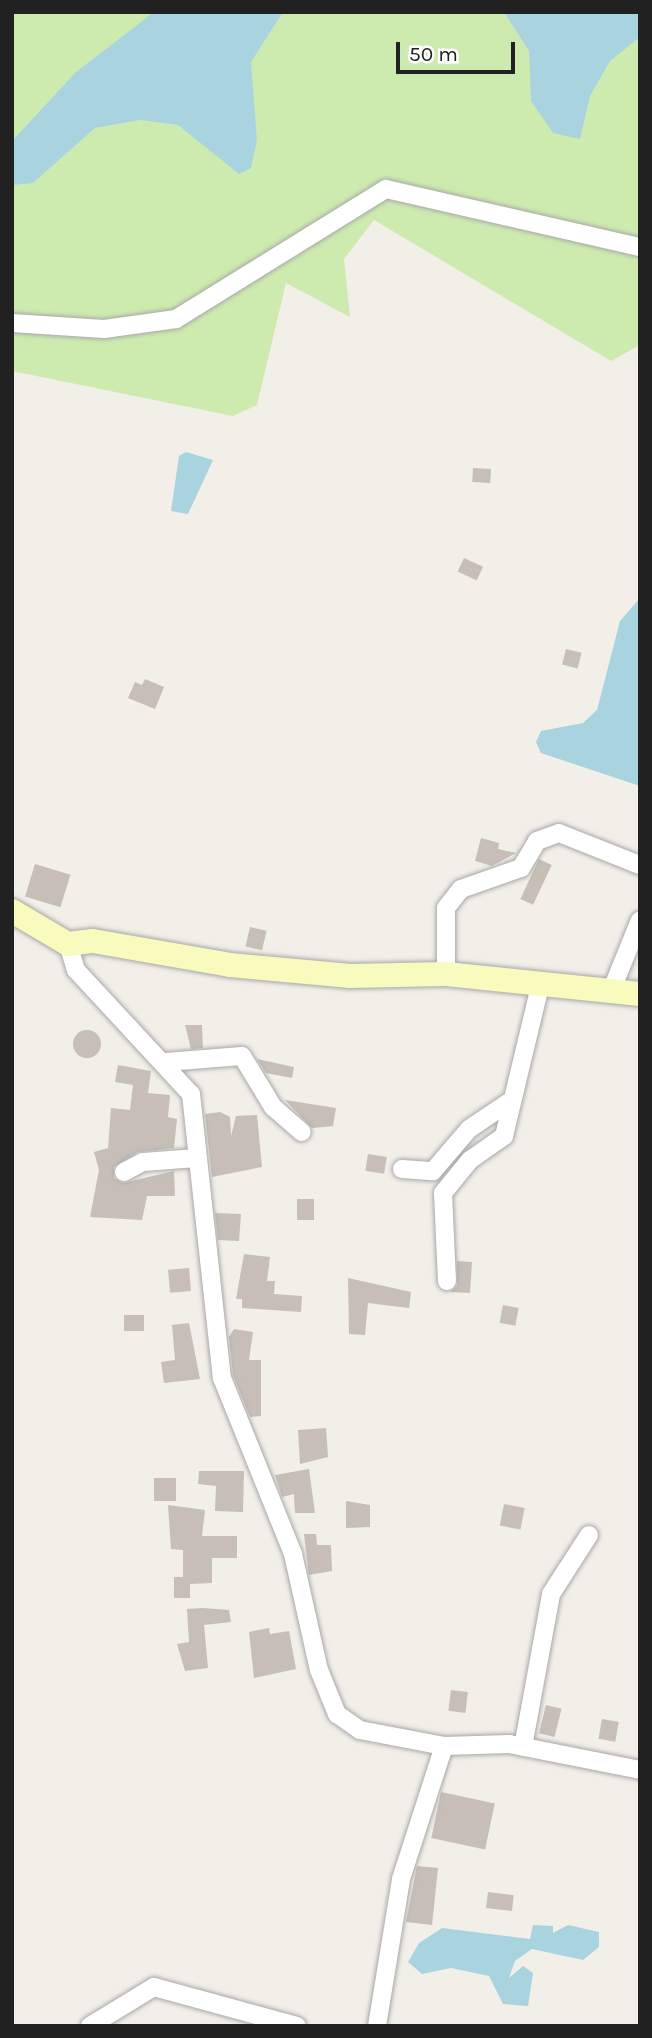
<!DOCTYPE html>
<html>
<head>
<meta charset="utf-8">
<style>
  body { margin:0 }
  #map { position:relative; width:652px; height:2038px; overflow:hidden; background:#f2eee8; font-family:Karla,sans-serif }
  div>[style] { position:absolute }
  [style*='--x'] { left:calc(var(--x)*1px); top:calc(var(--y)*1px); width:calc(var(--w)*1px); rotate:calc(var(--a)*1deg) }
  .grass>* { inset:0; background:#ceebaf }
  .water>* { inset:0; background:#a9d4df }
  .building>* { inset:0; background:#c6beb7; transform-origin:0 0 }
  .round { border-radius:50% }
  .roads { filter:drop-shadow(0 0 2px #a8a8a8) drop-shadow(0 0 2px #a8a8a8) }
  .street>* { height:18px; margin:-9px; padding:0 9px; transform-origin:9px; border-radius:9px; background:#fff }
  .secondary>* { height:24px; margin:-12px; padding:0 12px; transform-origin:12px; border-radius:12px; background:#f9fabe }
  span { translate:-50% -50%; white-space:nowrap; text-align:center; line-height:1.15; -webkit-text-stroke:7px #fff; paint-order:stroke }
  .frame { position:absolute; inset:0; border:14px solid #212121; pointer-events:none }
  .scale { position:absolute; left:396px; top:42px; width:119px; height:32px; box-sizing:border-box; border:4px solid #212121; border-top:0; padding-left:9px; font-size:21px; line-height:24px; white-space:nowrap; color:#212121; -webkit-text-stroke:5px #fff; paint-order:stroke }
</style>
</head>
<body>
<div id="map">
  <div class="grass">
    <i style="clip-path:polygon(12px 12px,640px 12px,640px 345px,611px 361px,374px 220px,344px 259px,350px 317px,286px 283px,257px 405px,233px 416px,12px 371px)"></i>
  </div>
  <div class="water">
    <i style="clip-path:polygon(154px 12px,283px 12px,251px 62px,257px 140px,251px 168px,239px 174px,178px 125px,140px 120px,95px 128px,33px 183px,12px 185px,12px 141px,76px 72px)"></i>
    <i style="clip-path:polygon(504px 12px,640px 12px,640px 37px,610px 61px,590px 96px,580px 139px,553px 133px,531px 101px,529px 51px)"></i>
    <i style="clip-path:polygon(186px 452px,213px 460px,188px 514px,171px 511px,179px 456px)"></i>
    <i style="clip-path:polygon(640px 598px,640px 786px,541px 753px,536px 742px,541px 731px,583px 723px,597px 710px,620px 621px)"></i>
    <i style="clip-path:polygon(533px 1925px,553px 1926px,553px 1933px,568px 1925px,599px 1932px,599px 1947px,583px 1960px,532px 1949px,515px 1961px,509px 1978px,523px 1966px,533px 1973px,528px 2006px,503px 2004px,489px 1976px,451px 1968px,422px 1974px,408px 1962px,419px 1943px,442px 1928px,530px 1939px)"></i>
  </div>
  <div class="building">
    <i style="left:473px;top:468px;width:18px;height:14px;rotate:3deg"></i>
    <i style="left:464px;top:558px;width:21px;height:15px;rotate:25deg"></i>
    <i style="left:566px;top:649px;width:16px;height:16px;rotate:14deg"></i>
    <i style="clip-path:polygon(145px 679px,164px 687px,155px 709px,128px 698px,135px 682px,142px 685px)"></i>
    <i style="clip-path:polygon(481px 838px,499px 843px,498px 849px,516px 853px,492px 866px,475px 861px)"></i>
    <i style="left:539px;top:859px;width:14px;height:44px;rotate:25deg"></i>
    <i style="left:35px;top:864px;width:37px;height:34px;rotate:17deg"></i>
    <i style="left:250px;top:927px;width:17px;height:20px;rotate:13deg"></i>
    <i style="clip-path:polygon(185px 1025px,202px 1025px,203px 1048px,191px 1049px)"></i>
    <i class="round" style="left:73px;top:1030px;width:28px;height:28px"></i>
    <i style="clip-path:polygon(257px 1059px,294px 1067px,292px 1078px,266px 1073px)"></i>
    <i style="clip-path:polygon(118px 1065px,151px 1071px,148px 1093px,170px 1095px,168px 1117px,177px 1119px,174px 1148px,138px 1152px,114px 1167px,114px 1178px,123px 1183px,174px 1171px,175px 1196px,147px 1196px,142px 1220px,90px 1217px,99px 1170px,94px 1152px,108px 1148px,111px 1108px,130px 1110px,133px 1085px,115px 1082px)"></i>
    <i style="clip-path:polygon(285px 1100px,336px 1108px,333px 1126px,312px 1128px)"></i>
    <i style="clip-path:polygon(220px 1112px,230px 1117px,231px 1136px,236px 1116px,257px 1115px,262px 1167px,212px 1177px,205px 1114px)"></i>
    <i style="left:368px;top:1154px;width:19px;height:17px;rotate:9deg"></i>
    <i style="left:297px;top:1199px;width:17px;height:21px"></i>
    <i style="clip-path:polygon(215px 1213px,241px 1214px,239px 1241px,218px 1240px)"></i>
    <i style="clip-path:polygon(244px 1254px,270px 1257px,267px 1281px,275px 1281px,274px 1294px,302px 1296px,301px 1312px,242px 1308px,242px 1299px,236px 1299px)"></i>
    <i style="clip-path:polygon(457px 1261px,472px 1262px,470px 1293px,450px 1292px,457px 1286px)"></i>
    <i style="left:189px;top:1268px;width:23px;height:21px;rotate:85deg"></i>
    <i style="clip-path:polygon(348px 1278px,411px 1292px,409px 1308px,368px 1303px,365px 1335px,349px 1334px)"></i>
    <i style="left:503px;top:1305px;width:16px;height:18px;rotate:11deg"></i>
    <i style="left:124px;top:1315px;width:20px;height:16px"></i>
    <i style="clip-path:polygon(189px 1323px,200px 1379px,164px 1383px,161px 1362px,175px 1360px,172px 1325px)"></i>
    <i style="clip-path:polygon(234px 1329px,253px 1332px,249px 1360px,261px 1360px,261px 1416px,250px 1417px,233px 1375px,229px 1337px)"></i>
    <i style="clip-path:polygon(326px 1428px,328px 1457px,300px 1464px,298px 1430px)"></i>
    <i style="clip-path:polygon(309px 1469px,315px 1513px,295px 1513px,294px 1494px,282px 1497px,275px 1475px)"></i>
    <i style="clip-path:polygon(199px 1471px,244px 1471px,243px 1512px,215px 1511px,216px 1486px,198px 1484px)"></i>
    <i style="left:154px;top:1478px;width:22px;height:23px"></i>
    <i style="clip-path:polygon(346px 1501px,370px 1505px,370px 1527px,346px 1528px)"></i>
    <i style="left:504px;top:1504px;width:21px;height:22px;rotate:11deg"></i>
    <i style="clip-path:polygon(168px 1505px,205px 1510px,202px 1536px,237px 1536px,237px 1558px,212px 1558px,212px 1583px,190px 1584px,190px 1598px,174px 1598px,174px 1577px,183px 1577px,183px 1550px,171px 1549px)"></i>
    <i style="clip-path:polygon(304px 1534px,316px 1534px,317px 1545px,331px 1545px,332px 1571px,309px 1575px)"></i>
    <i style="clip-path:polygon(203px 1608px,229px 1610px,231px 1622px,204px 1625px,208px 1668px,185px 1671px,177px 1644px,189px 1642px,187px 1609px)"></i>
    <i style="clip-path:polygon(269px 1628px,270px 1634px,289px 1631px,296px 1669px,254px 1678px,249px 1632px)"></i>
    <i style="left:451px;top:1690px;width:17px;height:21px;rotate:7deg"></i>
    <i style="left:546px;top:1705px;width:16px;height:29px;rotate:14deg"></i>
    <i style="left:602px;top:1719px;width:17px;height:20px;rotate:10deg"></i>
    <i style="left:441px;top:1792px;width:55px;height:47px;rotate:12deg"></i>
    <i style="clip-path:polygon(417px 1866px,438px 1868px,432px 1925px,406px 1922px)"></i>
    <i style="left:488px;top:1892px;width:26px;height:16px;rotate:7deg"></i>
  </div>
  <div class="roads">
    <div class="street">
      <i style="--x:12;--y:323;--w:92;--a:3.7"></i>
      <i style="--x:104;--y:329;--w:73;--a:-7.9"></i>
      <i style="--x:176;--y:319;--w:247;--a:-31.8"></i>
      <i style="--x:386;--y:189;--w:261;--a:12.9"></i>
      <i style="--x:68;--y:944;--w:27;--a:73"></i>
      <i style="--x:76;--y:970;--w:169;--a:47.2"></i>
      <i style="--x:191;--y:1094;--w:286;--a:83.8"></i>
      <i style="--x:222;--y:1378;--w:190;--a:68"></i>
      <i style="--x:293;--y:1554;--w:119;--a:77.4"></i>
      <i style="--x:319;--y:1670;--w:48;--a:67.8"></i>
      <i style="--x:337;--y:1714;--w:28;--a:35"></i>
      <i style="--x:360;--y:1730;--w:86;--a:10.8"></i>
      <i style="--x:444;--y:1746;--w:65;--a:-1.8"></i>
      <i style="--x:509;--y:1744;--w:134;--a:11.2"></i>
      <i style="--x:446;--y:974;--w:66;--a:-90"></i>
      <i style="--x:446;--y:908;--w:24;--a:-52"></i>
      <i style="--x:461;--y:889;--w:64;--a:-19.3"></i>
      <i style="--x:521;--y:868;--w:31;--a:-59"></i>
      <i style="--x:537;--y:841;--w:23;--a:-20"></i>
      <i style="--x:559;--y:833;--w:87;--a:21.6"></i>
      <i style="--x:612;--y:989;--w:74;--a:-67.9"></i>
      <i style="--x:166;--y:1062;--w:76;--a:-4.5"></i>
      <i style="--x:242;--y:1056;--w:60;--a:58.7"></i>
      <i style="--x:273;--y:1107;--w:38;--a:41"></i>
      <i style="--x:402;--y:1169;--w:31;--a:4"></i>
      <i style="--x:433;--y:1171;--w:55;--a:-49.4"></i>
      <i style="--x:469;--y:1129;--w:48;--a:-34"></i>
      <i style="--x:124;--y:1172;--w:21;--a:-28"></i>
      <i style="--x:143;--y:1162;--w:54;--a:-4.2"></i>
      <i style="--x:447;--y:1281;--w:88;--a:-92.6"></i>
      <i style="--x:443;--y:1193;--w:43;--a:-50.7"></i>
      <i style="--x:470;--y:1160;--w:42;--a:-35.2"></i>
      <i style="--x:504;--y:1136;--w:154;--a:-76.5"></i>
      <i style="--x:523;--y:1747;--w:156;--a:-79.6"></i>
      <i style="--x:551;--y:1594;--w:70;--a:-57.2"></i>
      <i style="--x:90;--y:2026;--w:75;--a:-31.4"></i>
      <i style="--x:154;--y:1987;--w:148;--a:15.3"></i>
      <i style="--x:377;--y:2026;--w:149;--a:-80.7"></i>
      <i style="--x:401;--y:1879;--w:140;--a:-72.1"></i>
    </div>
    <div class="secondary">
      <i style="--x:12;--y:911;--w:65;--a:30.5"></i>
      <i style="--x:68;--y:944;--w:25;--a:-7"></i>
      <i style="--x:93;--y:941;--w:139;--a:9.9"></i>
      <i style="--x:230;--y:965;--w:121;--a:5.2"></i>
      <i style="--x:350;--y:976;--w:96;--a:-1.2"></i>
      <i style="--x:446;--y:974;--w:195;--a:5.9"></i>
    </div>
  </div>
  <div class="frame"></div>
  <div class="scale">50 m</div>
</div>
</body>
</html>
